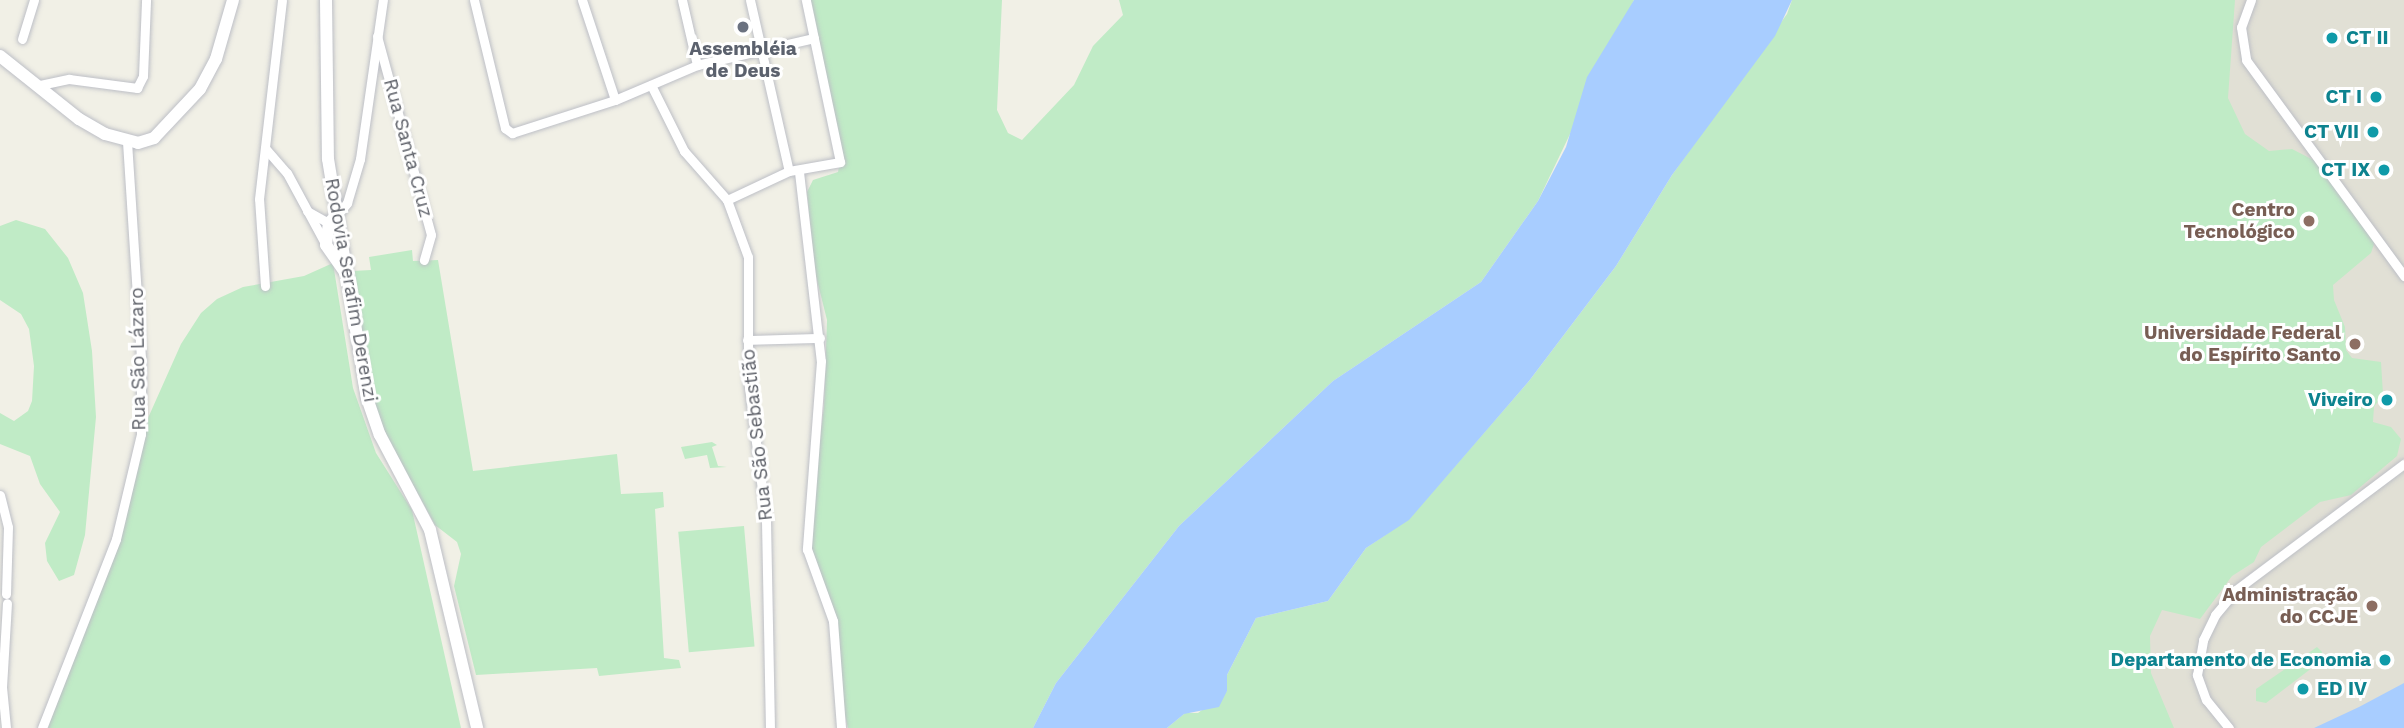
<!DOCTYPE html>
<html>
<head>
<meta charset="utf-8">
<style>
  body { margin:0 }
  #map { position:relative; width:2404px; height:728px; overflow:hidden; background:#f1f0e6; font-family:"Work Sans",sans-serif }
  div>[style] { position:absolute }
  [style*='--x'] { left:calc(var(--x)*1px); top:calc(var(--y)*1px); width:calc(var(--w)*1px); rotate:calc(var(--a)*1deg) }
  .education>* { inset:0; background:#e1e0d5 }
  .green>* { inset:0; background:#c0ebc6; transform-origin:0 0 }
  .water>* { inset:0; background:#a8cdff }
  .roads { filter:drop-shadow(0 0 2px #bdbfc6) drop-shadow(0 0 2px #bdbfc6) }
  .minor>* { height:9px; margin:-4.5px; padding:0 4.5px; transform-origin:4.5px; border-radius:4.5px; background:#fff }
  .secondary>* { height:12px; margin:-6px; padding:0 6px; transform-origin:6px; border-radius:6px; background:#fff }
  .dots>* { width:19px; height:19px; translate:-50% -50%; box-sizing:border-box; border:4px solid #fff; border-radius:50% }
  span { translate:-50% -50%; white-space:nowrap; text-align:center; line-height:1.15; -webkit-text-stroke:6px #fff; paint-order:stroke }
  .culture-label { font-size:19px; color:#0d838f; font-weight:700 }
  .left { translate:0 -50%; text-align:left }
  .right { translate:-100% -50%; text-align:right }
  .worship-label { font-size:19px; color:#5b616d; font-weight:700 }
  .street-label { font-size:19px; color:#5d6068 }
  .education-label { font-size:19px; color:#785e54; font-weight:700 }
</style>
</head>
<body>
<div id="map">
  <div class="education">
    <i style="clip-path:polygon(2179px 0,2404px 0,2404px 728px,2124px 728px)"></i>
  </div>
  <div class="green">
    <i style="clip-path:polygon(810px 0,1002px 0,997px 110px,1008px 133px,1022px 140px,1074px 85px,1093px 46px,1123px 15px,1119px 0,1634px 0,1538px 201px,1481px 282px,1333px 381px,1179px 526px,1056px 683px,1033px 728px,848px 728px,838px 686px,839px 634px,812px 554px,809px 523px,824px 407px,827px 320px,815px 272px,807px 192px,813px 180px,838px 172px,841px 156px)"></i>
    <i style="clip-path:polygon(1792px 0,2235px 0,2228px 98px,2245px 134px,2269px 151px,2292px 149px,2325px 166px,2375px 241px,2371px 253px,2333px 285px,2334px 300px,2345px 327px,2346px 350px,2352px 358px,2381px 362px,2383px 394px,2374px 407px,2373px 422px,2391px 427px,2401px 439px,2397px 456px,2351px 495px,2320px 502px,2261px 547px,2254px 562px,2232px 576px,2200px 619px,2162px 610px,2150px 636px,2151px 673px,2174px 728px,1167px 728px,1185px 713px,1198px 713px,1227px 691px,1227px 675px,1256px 618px,1328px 601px,1366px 548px,1409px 519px,1529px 381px,1616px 266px,1672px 175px,1787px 14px)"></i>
    <i style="clip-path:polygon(16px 220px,45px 229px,68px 258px,83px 293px,92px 351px,96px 417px,85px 535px,74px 575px,59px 581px,47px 561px,45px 543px,60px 512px,40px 484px,30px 456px,0 444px,0 413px,14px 421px,28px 411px,32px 401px,34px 366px,29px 329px,21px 314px,0 300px,0 226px)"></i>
    <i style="clip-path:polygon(412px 250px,413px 261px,438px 260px,473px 471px,617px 454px,621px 494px,663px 492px,664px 507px,655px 509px,664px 658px,679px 660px,681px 668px,599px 676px,597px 668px,476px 675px,454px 586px,461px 554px,457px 542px,435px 525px,383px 430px,370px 391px,352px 271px,371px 270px,369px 257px)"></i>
    <i style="clip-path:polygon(333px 263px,353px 388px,376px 453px,412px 510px,461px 728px,48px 728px,130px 502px,148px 418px,181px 344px,201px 313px,217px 299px,243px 287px,304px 276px)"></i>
    <i style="clip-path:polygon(712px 442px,717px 445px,712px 447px,718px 466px,727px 467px,710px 468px,707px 455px,685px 459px,681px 447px)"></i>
    <i style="left:744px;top:526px;width:121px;height:66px;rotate:85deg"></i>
    <i style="clip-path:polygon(2317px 647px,2322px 652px,2321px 661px,2266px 703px,2256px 701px,2256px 689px)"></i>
  </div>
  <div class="water">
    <i style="clip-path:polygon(1634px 0,1792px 0,1775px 36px,1672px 175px,1616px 266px,1529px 381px,1409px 520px,1366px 548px,1328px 601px,1256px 618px,1227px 675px,1227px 691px,1219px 707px,1184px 714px,1167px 728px,1033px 728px,1056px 683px,1179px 526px,1333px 381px,1481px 282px,1538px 201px,1566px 147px,1587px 77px)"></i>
    <i style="clip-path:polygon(2404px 683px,2404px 728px,2314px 728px,2359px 707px)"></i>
  </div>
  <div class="roads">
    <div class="minor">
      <i style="--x:474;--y:0;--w:132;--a:76.4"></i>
      <i style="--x:505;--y:128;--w:9;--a:36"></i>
      <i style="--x:512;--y:133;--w:108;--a:-17.8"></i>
      <i style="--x:615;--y:100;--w:89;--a:-23.1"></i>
      <i style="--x:697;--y:65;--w:120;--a:-13"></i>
      <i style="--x:582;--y:0;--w:105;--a:71.7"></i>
      <i style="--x:682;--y:0;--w:67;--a:77"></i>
      <i style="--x:750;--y:0;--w:175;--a:77.2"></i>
      <i style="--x:2251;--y:0;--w:29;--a:110"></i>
      <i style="--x:2241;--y:27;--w:33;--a:81"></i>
      <i style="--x:2246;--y:60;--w:268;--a:53.8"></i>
      <i style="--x:377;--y:36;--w:206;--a:74.8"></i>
      <i style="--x:431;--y:235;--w:26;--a:106"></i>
      <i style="--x:22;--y:39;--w:41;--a:-72.9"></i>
      <i style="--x:40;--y:85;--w:30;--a:-12"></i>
      <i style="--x:69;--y:79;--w:69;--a:7.5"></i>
      <i style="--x:137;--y:88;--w:13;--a:-63"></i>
      <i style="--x:143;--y:76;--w:76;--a:-87.7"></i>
      <i style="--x:651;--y:85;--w:74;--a:63.4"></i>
      <i style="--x:684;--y:151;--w:65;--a:48.7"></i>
      <i style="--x:727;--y:200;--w:61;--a:69.8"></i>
      <i style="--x:748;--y:257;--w:122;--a:90"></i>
      <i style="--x:748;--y:379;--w:143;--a:82.8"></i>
      <i style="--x:766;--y:521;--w:207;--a:88.9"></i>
      <i style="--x:265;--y:148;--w:33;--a:49"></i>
      <i style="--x:287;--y:173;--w:82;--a:61.6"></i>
      <i style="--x:799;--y:172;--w:190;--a:83.4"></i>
      <i style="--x:821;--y:361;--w:189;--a:94.3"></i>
      <i style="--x:807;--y:549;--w:77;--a:70.1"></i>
      <i style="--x:833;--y:621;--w:107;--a:85.7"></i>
      <i style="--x:727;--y:200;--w:68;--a:-25.1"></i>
      <i style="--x:789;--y:171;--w:52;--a:-10"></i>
      <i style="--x:840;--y:162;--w:166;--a:-101.9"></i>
      <i style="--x:307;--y:211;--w:25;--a:29"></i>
      <i style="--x:337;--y:215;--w:16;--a:-50"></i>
      <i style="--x:347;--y:203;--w:46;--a:-73.5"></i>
      <i style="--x:360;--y:159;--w:161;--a:-81.8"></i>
      <i style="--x:265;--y:286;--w:87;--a:-93.9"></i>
      <i style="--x:259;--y:199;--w:200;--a:-83.4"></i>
      <i style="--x:747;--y:340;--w:73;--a:-1.6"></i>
      <i style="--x:0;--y:495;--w:33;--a:76"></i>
      <i style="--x:8;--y:527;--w:67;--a:91.7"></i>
      <i style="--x:6;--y:728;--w:41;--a:-95.6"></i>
      <i style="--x:2;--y:687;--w:84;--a:-86.6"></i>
      <i style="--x:42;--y:728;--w:203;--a:-68.6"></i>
      <i style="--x:116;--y:539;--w:108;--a:-76.6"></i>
      <i style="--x:141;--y:434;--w:76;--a:-90"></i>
      <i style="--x:141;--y:358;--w:216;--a:-93.7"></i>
      <i style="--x:2229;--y:728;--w:36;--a:-129"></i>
      <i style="--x:2206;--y:700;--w:27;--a:-110"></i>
      <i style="--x:2197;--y:675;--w:36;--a:-80"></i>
      <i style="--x:2203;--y:640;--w:28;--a:-64"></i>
      <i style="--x:2215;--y:615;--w:33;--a:-50"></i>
      <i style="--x:2236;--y:590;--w:210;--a:-36.9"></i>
    </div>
    <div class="secondary">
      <i style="--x:326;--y:0;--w:159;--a:89.3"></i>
      <i style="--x:328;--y:159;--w:242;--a:80.7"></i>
      <i style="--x:367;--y:398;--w:39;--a:71"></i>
      <i style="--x:380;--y:435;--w:107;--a:62.2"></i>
      <i style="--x:430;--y:530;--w:204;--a:76.6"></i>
      <i style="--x:0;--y:56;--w:101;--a:38.6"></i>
      <i style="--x:79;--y:119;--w:30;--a:30"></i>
      <i style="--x:105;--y:134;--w:34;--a:15"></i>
      <i style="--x:138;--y:143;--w:17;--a:-17"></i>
      <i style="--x:154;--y:138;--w:67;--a:-46.8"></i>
      <i style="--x:200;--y:89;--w:34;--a:-62"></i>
      <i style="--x:216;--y:59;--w:61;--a:-73.9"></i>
      <i style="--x:337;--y:215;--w:11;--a:135"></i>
      <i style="--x:329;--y:223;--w:22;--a:98"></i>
      <i style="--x:326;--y:245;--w:33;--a:55"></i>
    </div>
  </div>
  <div class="dots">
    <i style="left:743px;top:27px;background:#6b7280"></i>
    <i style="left:2332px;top:38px;background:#0f9aa8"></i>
    <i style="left:2376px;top:97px;background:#0f9aa8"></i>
    <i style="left:2373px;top:132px;background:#0f9aa8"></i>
    <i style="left:2384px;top:170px;background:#0f9aa8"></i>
    <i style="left:2309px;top:221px;background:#8d6e63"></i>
    <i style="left:2355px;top:344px;background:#8d6e63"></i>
    <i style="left:2387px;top:400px;background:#0f9aa8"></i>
    <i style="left:2372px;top:606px;background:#8d6e63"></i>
    <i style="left:2385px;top:660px;background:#0f9aa8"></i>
    <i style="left:2303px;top:689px;background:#0f9aa8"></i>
  </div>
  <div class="culture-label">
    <span class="left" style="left:2346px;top:38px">CT II</span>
    <span class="right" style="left:2362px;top:97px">CT I</span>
    <span class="right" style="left:2359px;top:132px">CT VII</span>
    <span class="right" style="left:2370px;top:170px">CT IX</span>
    <span class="right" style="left:2373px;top:400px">Viveiro</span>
    <span class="right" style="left:2371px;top:660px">Departamento de Economia</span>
    <span class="left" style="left:2317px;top:689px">ED IV</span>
  </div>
  <div class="worship-label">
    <span style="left:743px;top:60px">Assembléia<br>de Deus</span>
  </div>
  <div class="street-label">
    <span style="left:408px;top:148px;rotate:75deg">Rua Santa Cruz</span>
    <span style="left:351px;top:290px;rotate:80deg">Rodovia Serafim Derenzi</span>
    <span style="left:138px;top:359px;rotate:-91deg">Rua São Lázaro</span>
    <span style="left:757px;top:435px;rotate:-96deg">Rua São Sebastião</span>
  </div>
  <div class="education-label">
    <span class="right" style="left:2295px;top:221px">Centro<br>Tecnológico</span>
    <span class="right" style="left:2341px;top:344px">Universidade Federal<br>do Espírito Santo</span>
    <span class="right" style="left:2358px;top:606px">Administração<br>do CCJE</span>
  </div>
</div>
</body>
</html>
